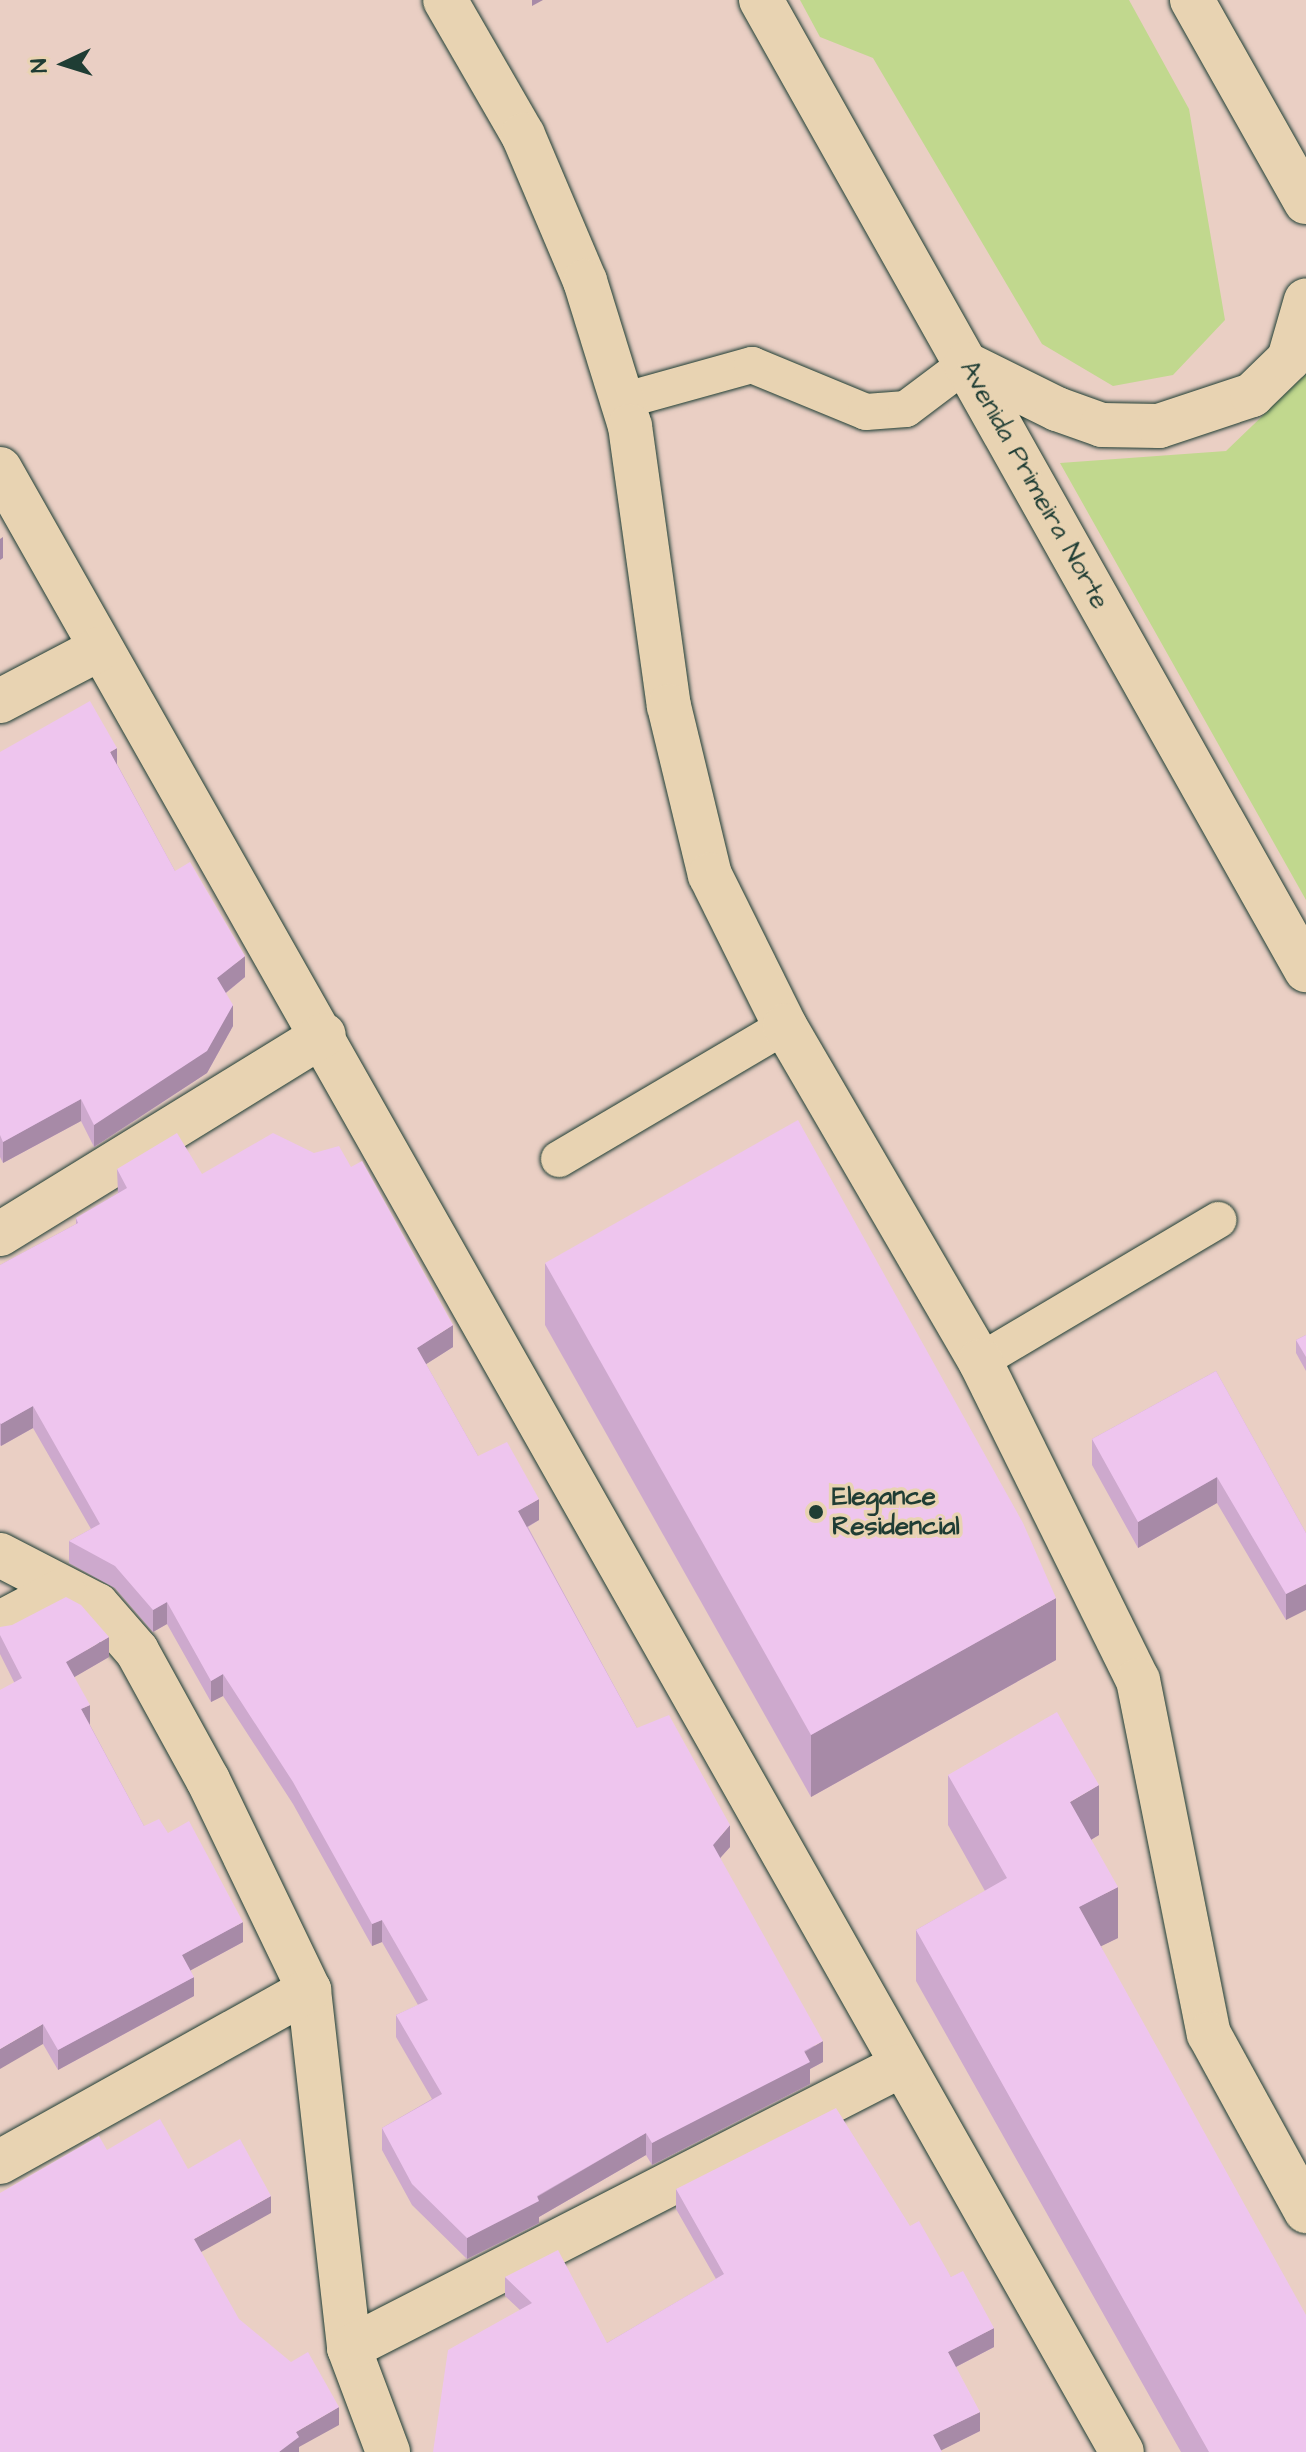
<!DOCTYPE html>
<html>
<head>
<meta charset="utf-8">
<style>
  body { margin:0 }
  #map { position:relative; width:1306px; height:2452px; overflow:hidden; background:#eacfc4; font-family:"Architects Daughter",sans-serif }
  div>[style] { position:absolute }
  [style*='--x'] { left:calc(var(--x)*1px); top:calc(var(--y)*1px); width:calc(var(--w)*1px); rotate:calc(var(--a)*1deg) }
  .green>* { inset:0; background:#c1d88e }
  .roads { filter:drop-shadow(0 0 2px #1f3d34) drop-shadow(0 0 2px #1f3d34) }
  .service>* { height:36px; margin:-18px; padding:0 18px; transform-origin:18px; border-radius:18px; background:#e8d3b2 }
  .minor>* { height:44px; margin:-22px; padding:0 22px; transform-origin:22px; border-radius:22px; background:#e8d3b2 }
  .secondary>* { height:44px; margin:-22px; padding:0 22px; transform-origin:22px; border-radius:22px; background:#e8d3b2 }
  .wall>* { inset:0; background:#cda9cd }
  .shaded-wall>* { inset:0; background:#a78aa7 }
  .building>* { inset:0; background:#eec5ee }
  .dots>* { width:22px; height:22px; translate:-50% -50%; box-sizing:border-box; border:4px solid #e8d3b2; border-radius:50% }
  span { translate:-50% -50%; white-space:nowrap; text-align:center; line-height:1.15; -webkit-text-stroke:7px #e8d3b2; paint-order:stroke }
  .street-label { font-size:26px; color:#1f3d34 }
  .poi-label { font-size:26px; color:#1f3d34; font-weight:700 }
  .left { translate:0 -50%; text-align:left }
  .north { position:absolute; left:24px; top:24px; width:80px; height:80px; -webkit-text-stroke:6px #e8d3b2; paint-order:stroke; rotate:266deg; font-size:22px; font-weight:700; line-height:32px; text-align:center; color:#1f3d34 }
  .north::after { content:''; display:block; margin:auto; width:28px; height:36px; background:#1f3d34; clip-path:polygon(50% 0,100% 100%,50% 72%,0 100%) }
</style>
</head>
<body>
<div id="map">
  <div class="green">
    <i style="clip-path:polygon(800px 0,1129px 0,1189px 109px,1225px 320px,1173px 375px,1113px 386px,1042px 344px,873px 58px,820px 37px)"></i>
    <i style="clip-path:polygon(1306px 374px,1306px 900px,1060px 463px,1226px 451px)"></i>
  </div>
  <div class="roads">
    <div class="service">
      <i style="--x:622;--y:401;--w:135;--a:-15.5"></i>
      <i style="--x:752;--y:365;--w:123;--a:22.4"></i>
      <i style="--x:866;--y:412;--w:40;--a:-4.3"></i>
      <i style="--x:906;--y:409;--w:75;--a:-36.9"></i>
      <i style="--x:559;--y:1159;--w:262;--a:-30.5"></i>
      <i style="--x:980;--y:1361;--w:277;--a:-30.6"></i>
    </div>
    <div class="minor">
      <i style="--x:445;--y:0;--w:156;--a:60"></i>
      <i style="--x:523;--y:135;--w:159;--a:67"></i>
      <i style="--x:585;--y:281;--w:152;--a:72.8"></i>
      <i style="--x:630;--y:426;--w:283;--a:82.1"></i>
      <i style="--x:669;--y:706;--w:174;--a:76.4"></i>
      <i style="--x:710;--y:875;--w:169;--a:63.6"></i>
      <i style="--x:785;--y:1026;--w:388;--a:59.8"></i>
      <i style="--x:980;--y:1361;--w:356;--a:63.7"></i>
      <i style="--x:1138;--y:1680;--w:361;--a:78.7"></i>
      <i style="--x:1209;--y:2034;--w:202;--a:61.3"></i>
      <i style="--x:0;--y:469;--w:2278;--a:60.5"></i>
      <i style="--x:0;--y:701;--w:112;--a:-27.7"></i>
      <i style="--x:0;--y:1234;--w:380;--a:-31.6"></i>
      <i style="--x:0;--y:1555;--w:109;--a:27.3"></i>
      <i style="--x:97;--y:1605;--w:61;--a:49"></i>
      <i style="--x:137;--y:1651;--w:147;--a:61.2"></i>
      <i style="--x:208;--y:1780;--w:233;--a:64.3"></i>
      <i style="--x:309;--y:1990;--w:360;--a:83.6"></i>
      <i style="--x:349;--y:2348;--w:111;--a:69.4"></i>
      <i style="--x:0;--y:1623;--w:71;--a:-27.6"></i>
      <i style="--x:0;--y:2162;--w:354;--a:-29.1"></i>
      <i style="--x:349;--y:2348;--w:619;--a:-27.1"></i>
    </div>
    <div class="secondary">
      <i style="--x:761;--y:0;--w:1113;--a:60.67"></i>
      <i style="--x:1192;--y:0;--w:232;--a:60.6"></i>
      <i style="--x:966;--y:364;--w:102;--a:26.3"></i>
      <i style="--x:1057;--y:409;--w:48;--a:19.6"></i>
      <i style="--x:1102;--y:425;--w:57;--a:1"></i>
      <i style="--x:1159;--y:426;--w:98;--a:-18.4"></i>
      <i style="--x:1252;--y:395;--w:52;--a:-44.2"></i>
      <i style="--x:1289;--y:359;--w:61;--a:-73.9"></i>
    </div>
  </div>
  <div class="wall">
    <i style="clip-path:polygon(0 752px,117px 764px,175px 871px,245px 977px,226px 993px,233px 1026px,207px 1073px,94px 1147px,81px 1121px,3px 1163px,0 1157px)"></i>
    <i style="clip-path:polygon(117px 1169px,202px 1174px,453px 1347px,426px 1364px,478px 1456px,539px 1520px,528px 1527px,637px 1728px,730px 1847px,720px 1858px,823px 2062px,810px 2069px,810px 2084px,652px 2165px,646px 2155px,539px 2217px,539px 2223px,467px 2259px,412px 2205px,382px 2150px,382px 2128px,432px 2099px,396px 2037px,396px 2015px,418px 2005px,382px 1942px,372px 1946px,293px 1804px,223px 1696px,211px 1702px,167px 1624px,153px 1632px,115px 1588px,69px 1563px,69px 1541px,91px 1529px,33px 1428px,1px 1446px,0 1445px,0 1265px,76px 1224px,76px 1218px,118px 1193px)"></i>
    <i style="clip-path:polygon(545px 1263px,1056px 1660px,811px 1797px,545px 1325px)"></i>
    <i style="clip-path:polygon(1306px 1335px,1306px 1371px,1296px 1353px,1296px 1340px)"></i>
    <i style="clip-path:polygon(1216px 1371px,1306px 1533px,1286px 1620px,1217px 1503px,1138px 1548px,1092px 1465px,1092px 1439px)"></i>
    <i style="clip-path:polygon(0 1627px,109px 1657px,74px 1677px,90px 1725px,144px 1826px,168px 1833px,243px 1942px,191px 1970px,194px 1996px,58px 2070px,43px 2044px,14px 1682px,0 1654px)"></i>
    <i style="clip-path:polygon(948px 1775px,1099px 1835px,1091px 1840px,1118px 1938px,1101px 1946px,1306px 2452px,1181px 2452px,916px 1981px,916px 1930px,985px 1891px,948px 1825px)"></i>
    <i style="clip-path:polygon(676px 2189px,910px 2226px,951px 2277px,994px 2347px,956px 2367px,980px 2431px,941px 2450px,433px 2452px,520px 2310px,505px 2296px,505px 2277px,607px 2343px,716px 2279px,676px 2209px)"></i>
  </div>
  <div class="shaded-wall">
    <i style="clip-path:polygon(532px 0,543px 0,532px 6px)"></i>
    <i style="clip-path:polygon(3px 537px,3px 558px,0 560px,0 539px)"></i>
    <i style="clip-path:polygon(117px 748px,117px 770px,110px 752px)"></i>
    <i style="clip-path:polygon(245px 956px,245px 977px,217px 1000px,217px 978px)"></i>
    <i style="clip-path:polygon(233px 1005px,233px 1026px,207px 1073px,94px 1147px,94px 1125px)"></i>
    <i style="clip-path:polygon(81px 1099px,81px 1121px,3px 1163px,3px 1142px)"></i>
    <i style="clip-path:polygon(453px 1325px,453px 1347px,417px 1370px,417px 1348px)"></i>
    <i style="clip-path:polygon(33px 1406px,33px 1428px,1px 1446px,1px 1424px)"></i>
    <i style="clip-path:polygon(1217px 1477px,1217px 1503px,1138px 1548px,1138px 1522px)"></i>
    <i style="clip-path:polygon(539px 1499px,539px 1520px,518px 1532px,518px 1511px)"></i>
    <i style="clip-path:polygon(1306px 1584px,1306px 1610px,1286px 1620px,1286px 1594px)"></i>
    <i style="clip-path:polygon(1056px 1598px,1056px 1660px,811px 1797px,811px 1735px)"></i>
    <i style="clip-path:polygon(167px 1602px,167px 1624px,153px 1632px,153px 1610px)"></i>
    <i style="clip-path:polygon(109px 1637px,109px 1657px,66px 1682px,66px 1662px)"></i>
    <i style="clip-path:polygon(223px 1674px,223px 1696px,211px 1702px,211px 1681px)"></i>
    <i style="clip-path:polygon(90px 1705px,90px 1725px,81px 1709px)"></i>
    <i style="clip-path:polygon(1099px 1785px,1099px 1835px,1070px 1852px,1070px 1802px)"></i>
    <i style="clip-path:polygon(730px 1825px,730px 1847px,713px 1866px,713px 1845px)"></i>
    <i style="clip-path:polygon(1118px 1887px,1118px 1938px,1079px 1957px,1079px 1907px)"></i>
    <i style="clip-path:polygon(382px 1920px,382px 1942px,372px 1946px,372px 1924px)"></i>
    <i style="clip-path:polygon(243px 1922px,243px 1942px,182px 1975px,182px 1955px)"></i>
    <i style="clip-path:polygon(194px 1977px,194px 1996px,58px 2070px,58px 2050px)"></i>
    <i style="clip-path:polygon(43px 2024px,43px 2044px,0 2069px,0 2049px)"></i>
    <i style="clip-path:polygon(823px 2041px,823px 2062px,810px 2069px,810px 2084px,652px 2165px,652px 2143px)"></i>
    <i style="clip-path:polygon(646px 2133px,646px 2155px,539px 2217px,539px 2223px,467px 2259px,467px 2238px)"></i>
    <i style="clip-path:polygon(271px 2196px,271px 2213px,194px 2256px,194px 2239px)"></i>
    <i style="clip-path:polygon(994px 2328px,994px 2347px,948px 2371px,948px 2352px)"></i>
    <i style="clip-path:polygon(339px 2407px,339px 2425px,299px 2447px,299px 2452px,279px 2452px,296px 2432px)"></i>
    <i style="clip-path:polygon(980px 2412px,980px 2431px,938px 2452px,933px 2435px)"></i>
  </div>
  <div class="building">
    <i style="clip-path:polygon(90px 701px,117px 748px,110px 752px,175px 871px,190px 862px,245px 956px,217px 978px,233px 1005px,207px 1051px,94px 1125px,81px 1099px,3px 1142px,0 1135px,0 752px)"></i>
    <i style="clip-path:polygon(798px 1120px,1023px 1523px,1056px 1598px,811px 1735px,545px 1263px)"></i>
    <i style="clip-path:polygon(177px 1133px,202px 1174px,273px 1133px,314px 1153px,339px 1146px,351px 1167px,362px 1161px,453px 1325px,417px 1348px,478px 1456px,507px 1442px,539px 1499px,518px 1511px,637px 1728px,669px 1715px,730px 1825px,713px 1845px,823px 2041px,804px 2051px,810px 2062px,652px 2143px,646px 2133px,537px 2196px,539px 2201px,467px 2238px,412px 2184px,382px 2128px,442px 2094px,396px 2015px,428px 2000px,382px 1920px,372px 1924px,293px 1782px,223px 1674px,211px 1681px,167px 1602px,153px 1610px,115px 1566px,69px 1541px,100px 1524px,33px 1406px,1px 1424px,0 1423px,0 1265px,78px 1223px,76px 1218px,127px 1188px,117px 1169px)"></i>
    <i style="clip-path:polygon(1306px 1335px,1306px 1357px,1296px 1340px)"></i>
    <i style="clip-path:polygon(1216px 1371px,1306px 1533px,1306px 1584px,1286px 1594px,1217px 1477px,1138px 1522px,1092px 1439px)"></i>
    <i style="clip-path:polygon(66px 1597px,81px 1605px,109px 1637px,66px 1662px,90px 1705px,81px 1709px,144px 1826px,159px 1819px,168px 1833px,189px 1821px,243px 1922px,182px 1955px,194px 1977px,58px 2050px,43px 2024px,0 2049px,0 1690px,22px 1678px,0 1635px,0 1627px,12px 1625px)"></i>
    <i style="clip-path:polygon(1057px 1712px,1099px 1785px,1070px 1802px,1118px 1887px,1079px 1907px,1306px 2315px,1306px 2452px,1209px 2452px,916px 1930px,1007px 1878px,948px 1775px)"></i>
    <i style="clip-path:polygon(836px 2108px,910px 2226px,919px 2221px,951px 2277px,963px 2271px,994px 2328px,948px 2352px,980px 2412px,933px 2435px,942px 2452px,433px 2452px,448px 2350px,532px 2303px,505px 2277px,558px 2250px,607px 2343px,724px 2274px,676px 2189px)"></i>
    <i style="clip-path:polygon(160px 2119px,188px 2169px,240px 2139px,271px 2196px,194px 2239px,239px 2319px,291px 2362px,308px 2352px,339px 2407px,296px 2432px,299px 2437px,279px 2452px,0 2452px,0 2193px,99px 2136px,107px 2150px)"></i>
  </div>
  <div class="dots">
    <i style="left:816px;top:1512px;background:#1f3d34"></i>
  </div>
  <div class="street-label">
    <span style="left:1034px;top:485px;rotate:61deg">Avenida Primeira Norte</span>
  </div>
  <div class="poi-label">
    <span class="left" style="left:832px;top:1512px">Elegance<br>Residencial</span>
  </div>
  <div class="north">N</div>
</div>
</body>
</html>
